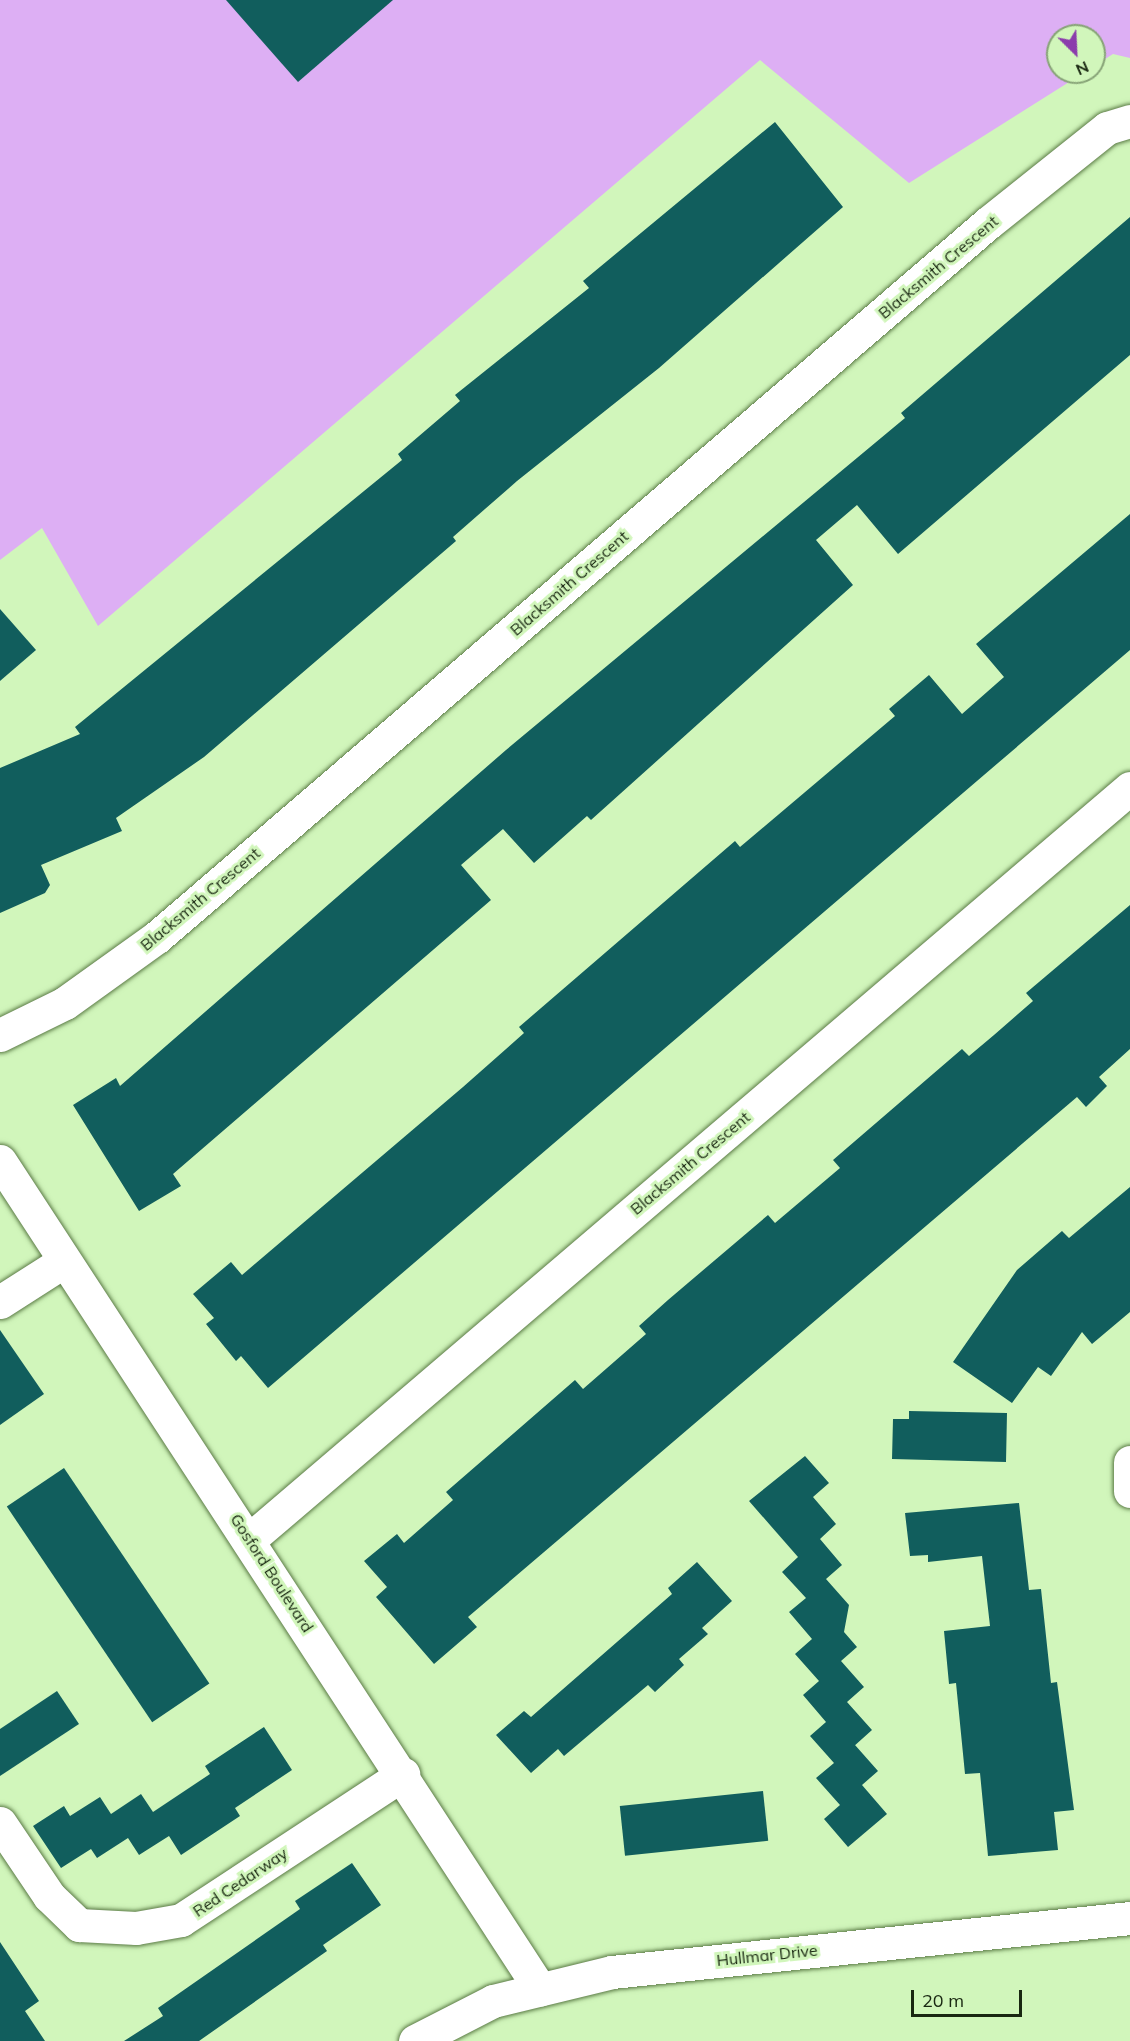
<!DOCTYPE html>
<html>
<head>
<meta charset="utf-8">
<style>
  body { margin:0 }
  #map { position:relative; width:1130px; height:2041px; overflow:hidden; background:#d1f6bb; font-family:Mulish,sans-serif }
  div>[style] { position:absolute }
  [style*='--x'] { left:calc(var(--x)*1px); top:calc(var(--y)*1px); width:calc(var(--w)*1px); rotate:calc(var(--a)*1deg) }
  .green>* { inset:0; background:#ddaff4 }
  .building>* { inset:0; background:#115e5d; transform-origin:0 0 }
  .roads { filter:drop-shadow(0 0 2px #5b7b46) drop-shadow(0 0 2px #5b7b46) }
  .minor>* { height:33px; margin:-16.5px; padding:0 16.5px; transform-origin:16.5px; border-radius:16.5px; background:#fff }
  span { translate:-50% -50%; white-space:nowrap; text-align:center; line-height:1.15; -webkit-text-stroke:6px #d1f6bb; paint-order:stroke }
  .street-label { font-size:16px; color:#192711 }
  .north { position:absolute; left:1046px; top:24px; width:60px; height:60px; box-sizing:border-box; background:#d1f6bb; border:2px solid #87a377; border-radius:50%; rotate:156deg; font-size:16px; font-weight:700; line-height:24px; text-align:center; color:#192711 }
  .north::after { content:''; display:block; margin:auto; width:21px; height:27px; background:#8b3cac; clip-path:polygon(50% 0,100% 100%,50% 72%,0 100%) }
  .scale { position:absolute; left:911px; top:1990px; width:111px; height:27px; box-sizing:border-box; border:3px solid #192711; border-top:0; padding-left:8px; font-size:18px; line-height:21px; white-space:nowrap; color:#192711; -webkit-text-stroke:4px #d1f6bb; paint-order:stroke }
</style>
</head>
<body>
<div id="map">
  <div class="green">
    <i style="clip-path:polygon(0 0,1130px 0,1130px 58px,1113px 54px,1094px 66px,1094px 36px,1058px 36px,1058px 72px,1085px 72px,909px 183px,760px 60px,98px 626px,42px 528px,0 560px)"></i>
  </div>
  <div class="building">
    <i style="clip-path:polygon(226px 0,393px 0,298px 82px)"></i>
    <i style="clip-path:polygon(775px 122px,843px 207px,659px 368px,517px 481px,453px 537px,456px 541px,204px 757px,116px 818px,122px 831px,41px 865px,50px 885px,45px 893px,0 913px,0 768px,80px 734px,75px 727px,402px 460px,398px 454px,460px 401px,455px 395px,589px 288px,583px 281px)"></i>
    <i style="clip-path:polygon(1130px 217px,1130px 355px,898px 554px,857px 505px,816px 540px,853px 585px,591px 820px,587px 816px,534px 863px,503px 829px,461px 865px,491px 900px,173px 1174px,181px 1186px,139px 1211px,73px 1105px,116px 1078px,120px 1086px,506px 750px,905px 418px,901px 413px)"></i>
    <i style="clip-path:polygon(1130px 514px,1130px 650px,268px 1388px,241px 1356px,236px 1361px,206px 1324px,214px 1318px,193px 1294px,231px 1262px,242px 1275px,463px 1087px,524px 1033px,519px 1027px,735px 841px,740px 847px,895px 716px,889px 709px,929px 675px,962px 714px,1004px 677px,976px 644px)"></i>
    <i style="clip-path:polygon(0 609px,36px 650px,0 681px)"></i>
    <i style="clip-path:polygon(1130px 905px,1130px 1049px,1099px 1077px,1107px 1086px,1086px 1107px,1077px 1097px,468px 1617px,477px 1627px,434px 1664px,376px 1597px,387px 1587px,364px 1561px,397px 1534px,404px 1543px,453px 1500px,446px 1492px,575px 1380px,583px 1389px,646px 1334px,639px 1326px,668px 1300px,768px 1215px,775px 1223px,840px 1168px,833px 1160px,962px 1049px,969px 1056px,994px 1035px,1033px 1001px,1026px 993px)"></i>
    <i style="clip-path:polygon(1130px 1187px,1130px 1312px,1092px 1344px,1082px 1332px,1051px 1376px,1038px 1367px,1012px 1403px,953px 1362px,1017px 1270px,1062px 1231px,1069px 1238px)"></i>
    <i style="clip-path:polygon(0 1330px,44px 1394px,0 1425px)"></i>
    <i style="clip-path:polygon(909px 1411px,1007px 1413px,1006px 1462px,892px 1459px,893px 1419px,909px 1419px)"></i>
    <i style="clip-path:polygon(805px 1456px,829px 1483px,813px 1497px,836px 1524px,820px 1539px,842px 1565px,826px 1579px,849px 1605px,844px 1632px,857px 1647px,841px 1661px,864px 1687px,847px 1702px,872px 1730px,843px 1756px,855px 1745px,878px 1771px,862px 1785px,887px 1814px,848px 1847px,824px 1819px,840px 1805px,816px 1778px,834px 1763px,810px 1736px,826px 1722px,803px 1695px,819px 1681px,795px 1654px,812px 1639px,789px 1612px,806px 1598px,782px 1572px,798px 1557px,749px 1501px)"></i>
    <i style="left:64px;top:1468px;width:260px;height:69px;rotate:56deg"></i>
    <i style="clip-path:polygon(1019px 1503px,1029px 1590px,1041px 1589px,1051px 1683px,1057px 1682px,1074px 1810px,1054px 1812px,1058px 1850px,988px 1856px,980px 1773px,965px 1774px,956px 1683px,949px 1684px,944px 1631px,990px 1626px,982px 1556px,928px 1562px,928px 1555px,910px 1556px,905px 1513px)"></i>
    <i style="clip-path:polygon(697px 1562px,732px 1601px,702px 1628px,708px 1634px,679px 1659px,684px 1665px,655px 1692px,648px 1685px,564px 1756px,558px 1749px,531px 1773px,496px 1735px,524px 1711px,531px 1717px,672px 1594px,668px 1588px)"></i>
    <i style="clip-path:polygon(57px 1691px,79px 1724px,0 1776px,0 1729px)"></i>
    <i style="clip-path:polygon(264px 1727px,292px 1770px,235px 1808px,240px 1816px,181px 1855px,169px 1836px,139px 1855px,128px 1838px,97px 1858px,91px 1849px,61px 1868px,33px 1826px,64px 1806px,70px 1816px,100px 1797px,111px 1814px,141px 1794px,153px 1812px,210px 1774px,205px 1766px)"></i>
    <i style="left:763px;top:1791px;width:50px;height:144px;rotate:84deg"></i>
    <i style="clip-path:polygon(352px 1863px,381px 1905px,323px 1945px,327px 1951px,199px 2041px,124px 2041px,163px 2016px,158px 2008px,300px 1909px,295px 1901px)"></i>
    <i style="clip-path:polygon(0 1942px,39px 2001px,25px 2011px,45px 2041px,0 2041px)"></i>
  </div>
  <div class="roads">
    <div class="minor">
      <i style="--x:0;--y:1035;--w:72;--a:-26.2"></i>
      <i style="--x:65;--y:1003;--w:113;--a:-35.7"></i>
      <i style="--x:157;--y:937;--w:1096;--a:-40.67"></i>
      <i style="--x:988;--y:223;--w:152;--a:-38.6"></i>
      <i style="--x:1107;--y:128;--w:24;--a:-17"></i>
      <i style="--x:0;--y:1161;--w:989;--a:56.89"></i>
      <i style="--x:0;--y:1302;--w:76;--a:-32.6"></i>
      <i style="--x:1130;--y:1462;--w:29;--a:90"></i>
      <i style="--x:250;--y:1539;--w:1157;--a:-40.48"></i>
      <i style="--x:0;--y:1823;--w:88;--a:56.1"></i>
      <i style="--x:49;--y:1896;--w:42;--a:44"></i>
      <i style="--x:79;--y:1925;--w:57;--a:3"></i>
      <i style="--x:136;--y:1928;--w:46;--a:-10.1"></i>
      <i style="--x:181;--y:1920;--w:266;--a:-33.3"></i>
      <i style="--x:415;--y:2041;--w:88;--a:-27.1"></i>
      <i style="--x:493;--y:2001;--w:122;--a:-13.7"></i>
      <i style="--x:612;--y:1972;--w:521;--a:-5.95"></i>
    </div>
  </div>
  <div class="street-label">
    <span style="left:938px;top:267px;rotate:-40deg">Blacksmith Crescent</span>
    <span style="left:569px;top:583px;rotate:-41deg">Blacksmith Crescent</span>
    <span style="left:200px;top:899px;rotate:-40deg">Blacksmith Crescent</span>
    <span style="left:690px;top:1163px;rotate:-40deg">Blacksmith Crescent</span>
    <span style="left:272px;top:1573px;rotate:57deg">Gosford Boulevard</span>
    <span style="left:240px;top:1882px;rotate:-34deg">Red Cedarway</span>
    <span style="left:767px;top:1955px;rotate:-6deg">Hullmar Drive</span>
  </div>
  <div class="north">N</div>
  <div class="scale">20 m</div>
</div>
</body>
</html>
